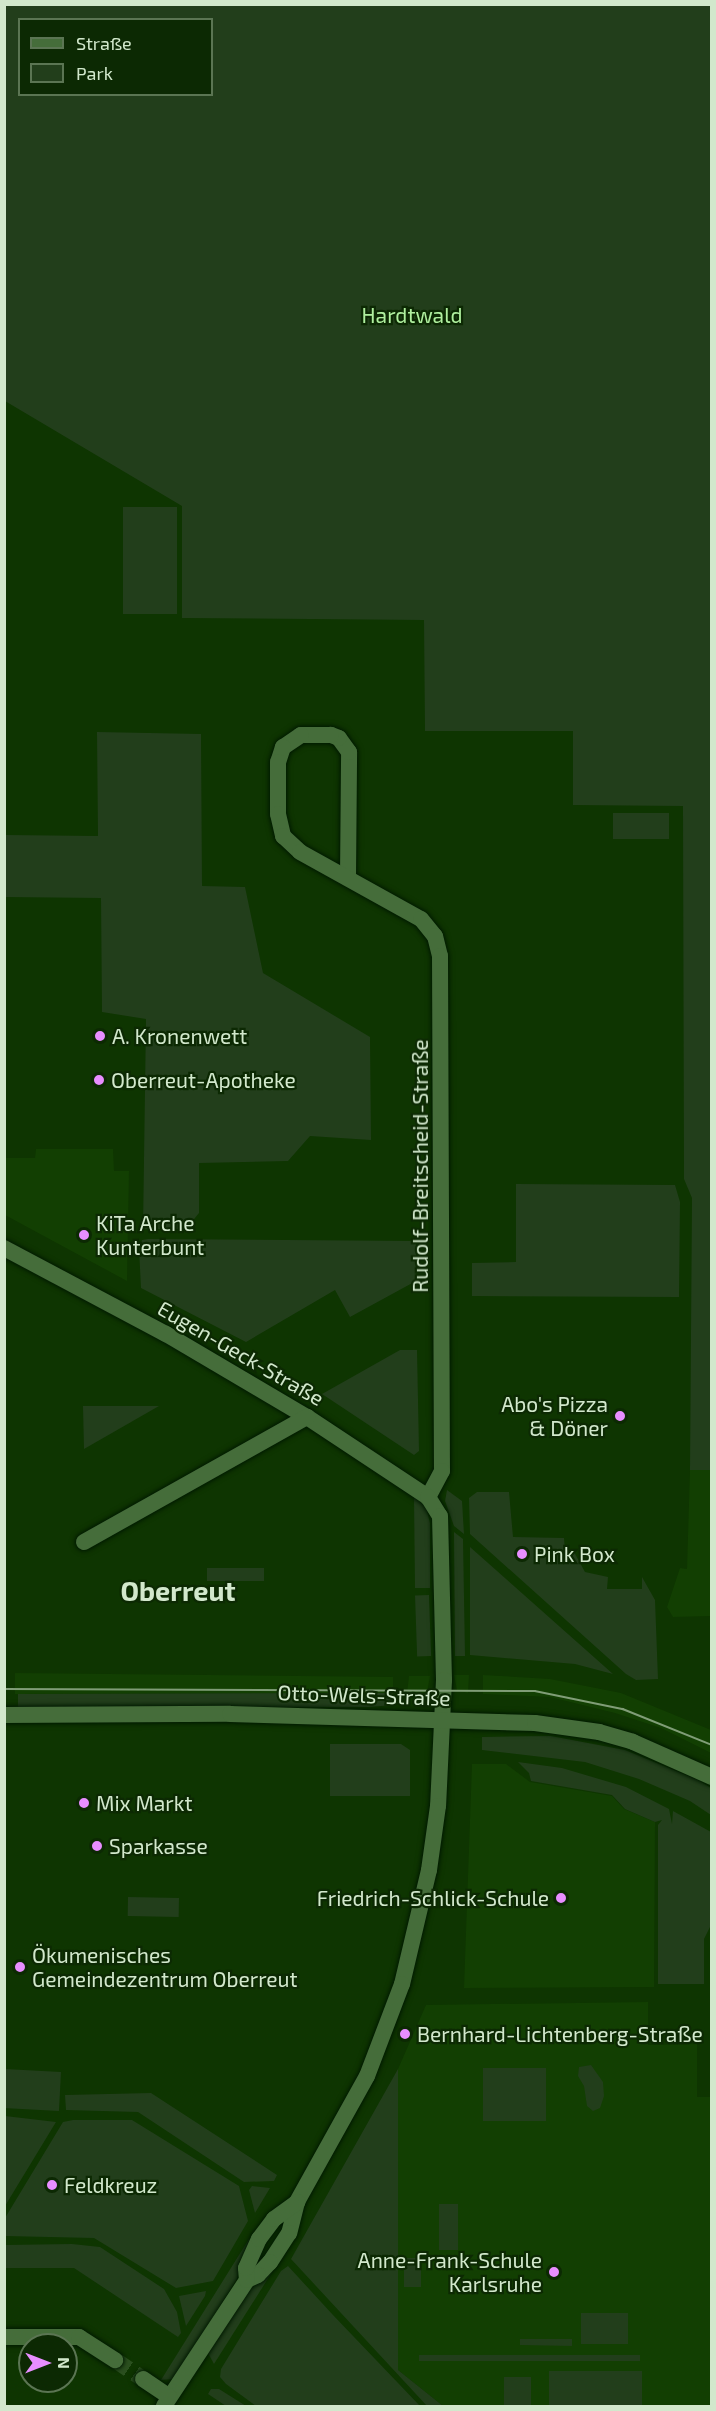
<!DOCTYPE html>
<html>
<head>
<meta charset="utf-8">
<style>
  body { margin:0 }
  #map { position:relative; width:716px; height:2411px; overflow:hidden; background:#0e3501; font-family:"Exo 2",sans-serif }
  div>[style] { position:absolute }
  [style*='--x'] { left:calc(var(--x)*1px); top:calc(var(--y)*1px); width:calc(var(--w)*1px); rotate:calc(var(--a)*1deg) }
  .built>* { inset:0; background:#123f02 }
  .green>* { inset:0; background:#223e1b; transform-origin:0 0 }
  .minor-tunnel>* { height:16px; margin-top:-8px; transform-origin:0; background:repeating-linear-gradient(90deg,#2b501f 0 16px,transparent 0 24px) }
  .roads { filter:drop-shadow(0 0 2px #001a00) drop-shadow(0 0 2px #001a00) }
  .minor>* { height:16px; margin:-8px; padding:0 8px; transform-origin:8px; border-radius:8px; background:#456d3a }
  .tram>* { height:1.5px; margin:-0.75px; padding:0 0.75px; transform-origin:0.75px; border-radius:0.75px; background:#809d77 }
  .dots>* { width:16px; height:16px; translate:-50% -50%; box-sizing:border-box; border:3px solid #0c2903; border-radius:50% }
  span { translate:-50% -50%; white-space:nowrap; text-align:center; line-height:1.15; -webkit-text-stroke:4.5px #0c2903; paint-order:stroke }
  .park-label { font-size:21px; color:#afef9e }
  .poi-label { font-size:21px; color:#d2e8cc }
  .left { translate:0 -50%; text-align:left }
  .right { translate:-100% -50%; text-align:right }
  .street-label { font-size:21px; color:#d2e8cc }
  .district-label { font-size:27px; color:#d2e8cc; font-weight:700 }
  .frame { position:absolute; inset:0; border:6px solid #d2e8cc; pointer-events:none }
  .legend { position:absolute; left:18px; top:18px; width:195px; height:78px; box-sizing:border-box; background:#0c2903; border:2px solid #5b7553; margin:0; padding:8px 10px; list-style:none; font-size:18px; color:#d2e8cc }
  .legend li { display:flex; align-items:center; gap:12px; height:30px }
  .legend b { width:30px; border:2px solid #5b7553 }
  .north { position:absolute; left:18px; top:2333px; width:60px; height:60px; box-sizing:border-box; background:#0c2903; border:2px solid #5b7553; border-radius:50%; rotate:90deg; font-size:16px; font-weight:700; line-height:24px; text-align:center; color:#d2e8cc }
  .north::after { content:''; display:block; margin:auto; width:21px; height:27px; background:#e88eff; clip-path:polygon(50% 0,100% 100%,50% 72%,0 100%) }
</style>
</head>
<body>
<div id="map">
  <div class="built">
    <i style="clip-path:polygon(36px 1149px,113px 1149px,114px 1171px,129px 1171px,127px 1281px,5px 1215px,5px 1158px,35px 1158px)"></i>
    <i style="clip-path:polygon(690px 1470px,711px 1470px,711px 1616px,673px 1617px,667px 1607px,680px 1568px,687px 1569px)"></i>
    <i style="clip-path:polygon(15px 1673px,393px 1677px,393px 1693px,15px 1694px)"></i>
    <i style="clip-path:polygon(454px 1675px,469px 1675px,468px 1693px,457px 1690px)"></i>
    <i style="clip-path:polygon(483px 1675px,550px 1679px,621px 1693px,711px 1730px,711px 1753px,661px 1728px,615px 1713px,550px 1697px,483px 1694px)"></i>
    <i style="clip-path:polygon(409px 1676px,430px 1676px,427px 1693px,407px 1693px)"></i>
    <i style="clip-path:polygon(472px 1764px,506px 1764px,530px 1782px,612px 1796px,624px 1809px,655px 1822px,654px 1987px,464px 1988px)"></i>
    <i style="clip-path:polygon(648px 2002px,648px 2045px,697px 2044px,697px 2097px,711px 2097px,711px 2406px,443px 2406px,398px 2370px,398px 2069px,426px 2005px)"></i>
  </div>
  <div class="green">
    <i style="clip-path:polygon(evenodd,5px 4px,711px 5px,711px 1470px,690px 1470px,692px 1198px,684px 1179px,683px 806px,573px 805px,573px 731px,425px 731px,424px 620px,182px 618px,182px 506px,5px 401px,5px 4px,20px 20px,212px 20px,212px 94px,20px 94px,20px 20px)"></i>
    <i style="left:123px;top:507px;width:54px;height:107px"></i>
    <i style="clip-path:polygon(97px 732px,201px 734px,202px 886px,245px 887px,263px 973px,370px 1037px,371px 1140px,310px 1136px,288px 1161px,199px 1163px,199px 1213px,186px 1229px,143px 1229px,146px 1019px,102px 1012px,101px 898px,5px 897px,5px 835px,98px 836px)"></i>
    <i style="left:669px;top:813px;width:26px;height:56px;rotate:90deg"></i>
    <i style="clip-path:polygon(516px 1184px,675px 1185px,680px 1202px,679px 1297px,472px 1296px,472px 1263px,516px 1262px)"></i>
    <i style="clip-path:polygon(148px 1239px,416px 1241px,416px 1281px,350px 1317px,335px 1290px,246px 1342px,141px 1288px,139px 1248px,142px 1240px)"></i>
    <i style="clip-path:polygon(400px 1350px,417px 1350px,419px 1451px,414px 1455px,322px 1394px)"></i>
    <i style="clip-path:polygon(83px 1406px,159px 1406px,84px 1449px)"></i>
    <i style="clip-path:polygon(447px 1490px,462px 1501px,464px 1534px,454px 1526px,445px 1501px)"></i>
    <i style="clip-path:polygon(477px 1492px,509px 1492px,513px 1537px,564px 1538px,565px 1551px,574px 1552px,585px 1572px,608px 1577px,607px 1589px,642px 1589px,642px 1577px,655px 1600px,658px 1679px,636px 1680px,626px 1674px,470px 1534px,469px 1498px)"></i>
    <i style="clip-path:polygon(414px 1496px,426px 1507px,430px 1523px,430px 1588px,415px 1588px)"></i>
    <i style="clip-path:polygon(454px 1532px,463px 1539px,465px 1656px,455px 1656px)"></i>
    <i style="clip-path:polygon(470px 1547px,613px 1674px,575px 1664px,470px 1655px)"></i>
    <i style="left:264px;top:1568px;width:13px;height:57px;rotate:90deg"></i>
    <i style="left:429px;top:1595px;width:61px;height:14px;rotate:88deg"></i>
    <i style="clip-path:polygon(393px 1693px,394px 1705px,369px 1707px,18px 1708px,18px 1694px)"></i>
    <i style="clip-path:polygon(551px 1736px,625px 1750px,698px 1780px,711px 1788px,711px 1815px,690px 1801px,639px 1779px,585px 1762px,482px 1750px,482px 1737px)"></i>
    <i style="clip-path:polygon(330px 1744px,401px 1744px,410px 1750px,410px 1796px,330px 1796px)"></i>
    <i style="clip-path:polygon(518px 1762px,562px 1768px,626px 1787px,669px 1809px,672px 1824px,673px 1811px,711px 1832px,712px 1923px,704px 1939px,704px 1984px,658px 1984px,658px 1825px,662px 1820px,655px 1822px,625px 1809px,612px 1795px,531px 1781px,529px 1773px)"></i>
    <i style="left:128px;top:1897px;width:51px;height:19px;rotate:1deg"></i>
    <i style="clip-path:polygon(591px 2065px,603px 2082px,604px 2096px,600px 2108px,593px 2111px,587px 2106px,584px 2086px,578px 2076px,579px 2067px)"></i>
    <i style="left:483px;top:2068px;width:63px;height:53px"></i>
    <i style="clip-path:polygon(398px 2069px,398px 2370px,443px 2406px,427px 2406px,291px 2259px)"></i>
    <i style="left:61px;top:2072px;width:39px;height:56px;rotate:93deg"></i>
    <i style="clip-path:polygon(151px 2093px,277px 2175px,274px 2181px,244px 2182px,138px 2112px,66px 2110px,65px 2095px)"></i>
    <i style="clip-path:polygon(5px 2116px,56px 2122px,5px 2206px)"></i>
    <i style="clip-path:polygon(73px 2120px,132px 2120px,239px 2186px,248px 2221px,213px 2281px,176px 2288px,94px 2238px,5px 2236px,5px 2218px,63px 2122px)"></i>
    <i style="clip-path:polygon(252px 2186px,270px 2188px,255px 2213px,249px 2190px)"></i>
    <i style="left:458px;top:2204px;width:46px;height:19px;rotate:90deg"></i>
    <i style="clip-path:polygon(249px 2239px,252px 2241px,240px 2261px,237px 2279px,174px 2379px,161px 2380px)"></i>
    <i style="clip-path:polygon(72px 2244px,100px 2247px,164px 2289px,177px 2312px,181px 2333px,178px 2337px,74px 2268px,5px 2268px,5px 2245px)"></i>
    <i style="clip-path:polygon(281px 2258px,214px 2364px,208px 2353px,248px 2289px)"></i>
    <i style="left:404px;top:2258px;width:17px;height:29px"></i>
    <i style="clip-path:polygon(288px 2266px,333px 2315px,420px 2406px,256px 2406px,226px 2384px,220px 2377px,221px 2369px,281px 2271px)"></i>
    <i style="clip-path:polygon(206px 2291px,205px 2296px,186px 2326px,179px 2296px)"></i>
    <i style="left:581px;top:2313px;width:47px;height:31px"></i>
    <i style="clip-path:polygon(520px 2339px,572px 2339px,572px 2346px,520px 2345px)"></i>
    <i style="left:640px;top:2355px;width:6px;height:221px;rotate:90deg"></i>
    <i style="left:642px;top:2371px;width:35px;height:93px;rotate:90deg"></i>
    <i style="left:531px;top:2377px;width:29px;height:27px;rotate:90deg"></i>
    <i style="clip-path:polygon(211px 2389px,219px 2389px,246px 2406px,226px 2406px,208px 2394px)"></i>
  </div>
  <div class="minor-tunnel">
    <i style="--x:115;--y:2360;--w:34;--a:34"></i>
  </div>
  <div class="roads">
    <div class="minor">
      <i style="--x:348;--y:878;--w:126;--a:-89.5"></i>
      <i style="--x:349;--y:752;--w:17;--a:-126"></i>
      <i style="--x:339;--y:738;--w:9;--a:-159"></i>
      <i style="--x:331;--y:735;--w:30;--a:180"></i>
      <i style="--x:301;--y:735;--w:22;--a:146"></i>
      <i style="--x:283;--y:747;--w:16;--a:108"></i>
      <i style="--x:278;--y:762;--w:52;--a:90"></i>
      <i style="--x:278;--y:814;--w:23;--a:77"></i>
      <i style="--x:283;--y:836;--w:23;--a:43"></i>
      <i style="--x:300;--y:852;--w:138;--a:29"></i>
      <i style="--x:421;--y:919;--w:22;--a:51"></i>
      <i style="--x:435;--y:936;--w:21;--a:76"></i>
      <i style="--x:440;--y:956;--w:515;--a:89.78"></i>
      <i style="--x:442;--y:1471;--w:30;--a:118"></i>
      <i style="--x:4;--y:1248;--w:183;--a:28"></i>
      <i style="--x:166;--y:1334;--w:164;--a:30.5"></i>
      <i style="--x:307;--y:1417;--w:145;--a:33.5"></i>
      <i style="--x:428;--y:1497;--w:22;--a:58"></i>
      <i style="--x:440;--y:1516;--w:164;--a:88.6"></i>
      <i style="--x:444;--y:1680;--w:126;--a:92.7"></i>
      <i style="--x:438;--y:1806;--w:65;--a:98"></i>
      <i style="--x:429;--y:1870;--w:117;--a:103.3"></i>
      <i style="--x:402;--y:1984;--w:98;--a:110.8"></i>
      <i style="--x:367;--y:2076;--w:144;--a:119.1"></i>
      <i style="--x:297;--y:2202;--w:32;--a:104"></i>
      <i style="--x:289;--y:2233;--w:35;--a:123"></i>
      <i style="--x:270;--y:2262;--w:18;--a:133"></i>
      <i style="--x:258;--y:2275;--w:12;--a:156"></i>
      <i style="--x:247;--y:2280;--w:151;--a:123.4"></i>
      <i style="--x:84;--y:1542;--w:256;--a:-29.3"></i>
      <i style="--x:4;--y:1715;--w:226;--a:-0.3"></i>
      <i style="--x:230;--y:1714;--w:305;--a:1.7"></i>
      <i style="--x:535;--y:1723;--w:65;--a:8"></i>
      <i style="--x:599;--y:1732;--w:35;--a:16"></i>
      <i style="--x:633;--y:1742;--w:86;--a:23.9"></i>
      <i style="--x:247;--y:2280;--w:12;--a:-95"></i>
      <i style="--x:246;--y:2268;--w:32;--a:-66"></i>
      <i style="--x:259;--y:2239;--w:25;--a:-53"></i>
      <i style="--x:274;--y:2219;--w:29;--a:-36"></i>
      <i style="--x:4;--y:2337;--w:75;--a:0"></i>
      <i style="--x:79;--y:2337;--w:43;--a:32.6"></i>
      <i style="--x:143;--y:2379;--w:32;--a:34"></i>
    </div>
  </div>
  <div class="tram">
    <i style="--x:4;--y:1689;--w:531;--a:0.22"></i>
    <i style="--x:535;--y:1691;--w:90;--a:11.6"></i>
    <i style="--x:623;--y:1709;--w:96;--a:22"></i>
  </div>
  <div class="dots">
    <i style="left:100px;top:1036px;background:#e88eff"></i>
    <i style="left:99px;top:1080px;background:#e88eff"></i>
    <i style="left:84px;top:1235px;background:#e88eff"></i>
    <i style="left:620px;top:1416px;background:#e88eff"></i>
    <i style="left:522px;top:1554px;background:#e88eff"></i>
    <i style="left:84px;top:1803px;background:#e88eff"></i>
    <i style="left:97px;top:1846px;background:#e88eff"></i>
    <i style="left:561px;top:1898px;background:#e88eff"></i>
    <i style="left:20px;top:1967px;background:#e88eff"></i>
    <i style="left:405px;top:2034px;background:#e88eff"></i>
    <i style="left:52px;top:2185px;background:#e88eff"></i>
    <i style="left:554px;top:2272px;background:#e88eff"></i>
  </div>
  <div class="park-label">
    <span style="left:412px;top:315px">Hardtwald</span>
  </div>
  <div class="poi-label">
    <span class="left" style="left:112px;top:1036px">A. Kronenwett</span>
    <span class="left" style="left:111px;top:1080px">Oberreut-Apotheke</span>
    <span class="left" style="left:96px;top:1235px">KiTa Arche<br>Kunterbunt</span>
    <span class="right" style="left:608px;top:1416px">Abo's Pizza<br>&amp; Döner</span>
    <span class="left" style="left:534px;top:1554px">Pink Box</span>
    <span class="left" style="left:96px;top:1803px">Mix Markt</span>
    <span class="left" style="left:109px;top:1846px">Sparkasse</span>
    <span class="right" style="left:549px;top:1898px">Friedrich-Schlick-Schule</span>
    <span class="left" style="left:32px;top:1967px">Ökumenisches<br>Gemeindezentrum Oberreut</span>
    <span class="left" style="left:417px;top:2034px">Bernhard-Lichtenberg-Straße</span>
    <span class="left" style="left:64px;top:2185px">Feldkreuz</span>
    <span class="right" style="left:542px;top:2272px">Anne-Frank-Schule<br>Karlsruhe</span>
  </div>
  <div class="street-label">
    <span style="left:420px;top:1166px;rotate:-90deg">Rudolf-Breitscheid-Straße</span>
    <span style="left:241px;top:1353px;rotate:30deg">Eugen-Geck-Straße</span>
    <span style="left:364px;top:1695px;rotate:2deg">Otto-Wels-Straße</span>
  </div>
  <div class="district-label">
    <span style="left:178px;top:1591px">Oberreut</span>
  </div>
  <div class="frame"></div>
  <ul class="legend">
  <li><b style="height:8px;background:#456d3a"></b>Straße</li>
  <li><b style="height:16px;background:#223e1b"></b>Park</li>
  </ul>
  <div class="north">N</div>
</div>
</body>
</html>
